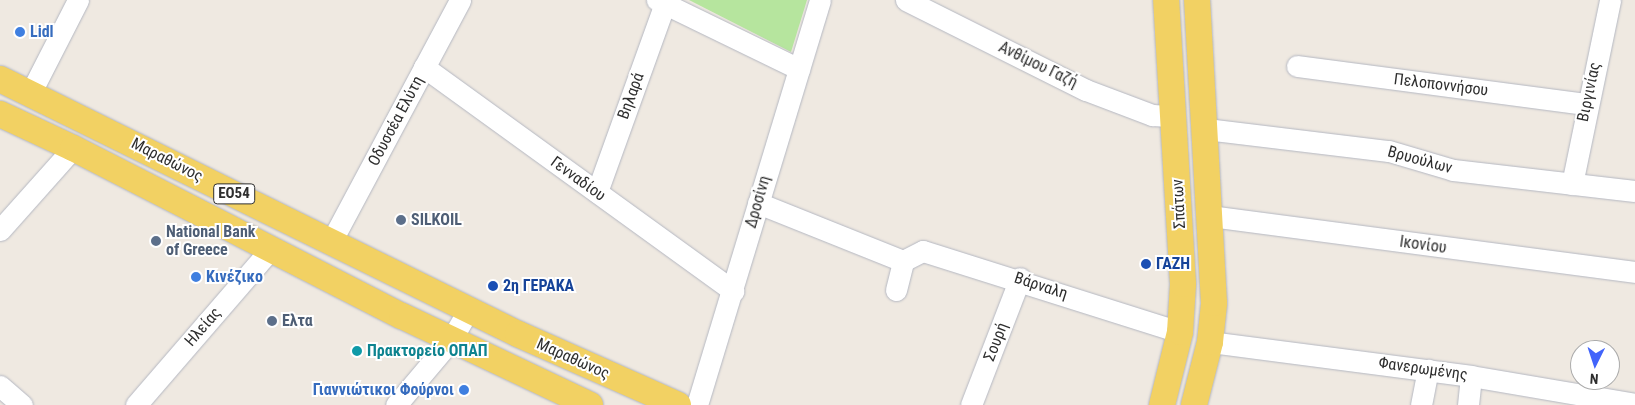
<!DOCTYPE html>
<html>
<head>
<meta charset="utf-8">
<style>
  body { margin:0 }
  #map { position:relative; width:1635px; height:405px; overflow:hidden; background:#efe9e1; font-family:"Roboto Condensed",sans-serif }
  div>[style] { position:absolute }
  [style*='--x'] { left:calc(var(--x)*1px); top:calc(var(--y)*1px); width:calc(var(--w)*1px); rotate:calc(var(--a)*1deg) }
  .green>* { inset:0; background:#b6e59e }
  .roads { filter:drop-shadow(0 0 1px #b4b7c1) drop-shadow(0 0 1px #b4b7c1) }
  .minor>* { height:21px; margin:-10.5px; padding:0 10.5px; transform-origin:10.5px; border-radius:10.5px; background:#fff }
  .major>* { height:26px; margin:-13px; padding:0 13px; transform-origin:13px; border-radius:13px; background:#f2d163 }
  .dots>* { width:14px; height:14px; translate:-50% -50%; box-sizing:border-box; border:2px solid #fff; border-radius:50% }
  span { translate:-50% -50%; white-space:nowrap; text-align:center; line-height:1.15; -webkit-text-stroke:4px #fff; paint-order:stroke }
  .shield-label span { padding:1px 4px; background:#fff; border:1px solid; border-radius:4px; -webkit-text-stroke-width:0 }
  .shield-label { font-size:15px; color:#2e2e2e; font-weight:700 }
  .shop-label { font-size:16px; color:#366cbe; font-weight:700 }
  .left { translate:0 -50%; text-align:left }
  .right { translate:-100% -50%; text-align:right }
  .street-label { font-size:16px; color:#2e2e2e }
  .service-label { font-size:16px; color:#4e5e75; font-weight:700 }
  .transit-label { font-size:16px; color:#164399; font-weight:700 }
  .culture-label { font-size:16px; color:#0d838f; font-weight:700 }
  .north { position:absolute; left:1570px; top:340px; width:50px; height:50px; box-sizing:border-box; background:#fff; border:1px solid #ababab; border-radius:50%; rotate:184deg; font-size:14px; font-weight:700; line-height:20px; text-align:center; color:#2e2e2e }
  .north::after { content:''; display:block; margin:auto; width:18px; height:22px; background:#4264fb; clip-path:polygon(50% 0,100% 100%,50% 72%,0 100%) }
</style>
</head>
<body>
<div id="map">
  <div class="green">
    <i style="clip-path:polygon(689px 0,807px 0,791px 52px)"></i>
  </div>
  <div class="roads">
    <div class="minor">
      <i style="--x:657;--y:0;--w:158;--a:25.9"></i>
      <i style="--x:906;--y:0;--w:201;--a:26.6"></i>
      <i style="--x:1086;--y:90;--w:71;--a:20.7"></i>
      <i style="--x:1152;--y:115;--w:22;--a:3"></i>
      <i style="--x:1297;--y:66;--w:290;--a:7.5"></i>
      <i style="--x:424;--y:67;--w:382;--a:35.9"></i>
      <i style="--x:31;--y:92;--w:103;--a:-62.9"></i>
      <i style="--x:1206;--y:129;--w:184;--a:6.9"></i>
      <i style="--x:1389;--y:151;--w:67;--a:16.5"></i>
      <i style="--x:1453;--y:170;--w:183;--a:6.6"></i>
      <i style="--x:1572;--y:184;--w:188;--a:-78.3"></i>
      <i style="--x:597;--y:192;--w:204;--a:-70.2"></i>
      <i style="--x:758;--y:203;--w:156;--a:21.8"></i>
      <i style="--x:903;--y:261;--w:22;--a:-27"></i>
      <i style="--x:923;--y:251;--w:269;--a:17.5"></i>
      <i style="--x:1210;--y:216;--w:429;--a:7.5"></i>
      <i style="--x:0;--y:230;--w:110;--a:-48.3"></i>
      <i style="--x:331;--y:242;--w:274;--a:-61.9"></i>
      <i style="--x:896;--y:290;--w:30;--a:-76"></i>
      <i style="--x:1210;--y:342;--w:263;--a:7.4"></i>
      <i style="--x:1471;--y:376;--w:166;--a:9.7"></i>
      <i style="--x:0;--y:386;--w:29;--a:41"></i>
      <i style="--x:136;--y:405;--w:205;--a:-49.2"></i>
      <i style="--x:396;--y:405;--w:85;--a:-49.8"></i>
      <i style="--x:451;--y:340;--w:34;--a:-60"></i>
      <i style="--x:697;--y:405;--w:423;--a:-73.1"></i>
      <i style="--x:971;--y:405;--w:136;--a:-68.9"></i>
      <i style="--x:1421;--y:405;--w:36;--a:-79"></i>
      <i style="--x:1468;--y:405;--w:29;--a:-84"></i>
    </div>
    <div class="major">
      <i style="--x:0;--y:79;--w:577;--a:26.21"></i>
      <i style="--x:518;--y:334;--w:175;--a:23.9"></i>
      <i style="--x:0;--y:114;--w:81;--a:25"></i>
      <i style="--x:73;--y:148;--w:369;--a:27.1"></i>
      <i style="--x:402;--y:316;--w:208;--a:25.3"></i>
      <i style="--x:1162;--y:405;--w:75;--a:-76.1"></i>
      <i style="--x:1180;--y:332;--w:48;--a:-86.4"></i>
      <i style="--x:1183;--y:284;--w:285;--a:-93.4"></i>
      <i style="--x:1194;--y:405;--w:65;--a:-75.7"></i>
      <i style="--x:1210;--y:342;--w:39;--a:-84"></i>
      <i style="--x:1214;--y:303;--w:303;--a:-93.2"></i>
    </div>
  </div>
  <div class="dots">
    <i style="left:20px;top:32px;background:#3f7fe0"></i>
    <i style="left:401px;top:220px;background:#5c6f8a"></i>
    <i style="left:156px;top:241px;background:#5c6f8a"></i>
    <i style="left:1146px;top:264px;background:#1a4fb4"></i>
    <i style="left:196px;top:277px;background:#3f7fe0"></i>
    <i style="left:493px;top:286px;background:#1a4fb4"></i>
    <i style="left:272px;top:321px;background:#5c6f8a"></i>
    <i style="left:357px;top:351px;background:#0f9aa8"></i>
    <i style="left:464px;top:390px;background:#3f7fe0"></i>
  </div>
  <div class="shield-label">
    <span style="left:234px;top:194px">ΕΟ54</span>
  </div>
  <div class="shop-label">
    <span class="left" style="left:30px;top:32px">Lidl</span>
    <span class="left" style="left:206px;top:277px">Κινέζικο</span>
    <span class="right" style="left:454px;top:390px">Γιαννιώτικοι Φούρνοι</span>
  </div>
  <div class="street-label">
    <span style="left:1038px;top:65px;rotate:26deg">Ανθίμου Γαζή</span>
    <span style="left:1441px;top:85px;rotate:7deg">Πελοποννήσου</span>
    <span style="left:1589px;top:92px;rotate:-78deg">Βιργινίας</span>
    <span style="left:631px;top:96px;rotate:-70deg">Βηλαρά</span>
    <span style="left:396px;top:121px;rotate:-62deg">Οδυσσέα Ελύτη</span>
    <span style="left:167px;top:160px;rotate:27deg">Μαραθώνος</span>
    <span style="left:1420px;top:160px;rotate:15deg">Βρυούλων</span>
    <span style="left:578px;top:179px;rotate:36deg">Γενναδίου</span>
    <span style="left:758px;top:202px;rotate:-74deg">Δροσίνη</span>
    <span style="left:1179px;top:204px;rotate:-93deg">Σπάτων</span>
    <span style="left:1423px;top:245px;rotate:8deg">Ικονίου</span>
    <span style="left:1041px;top:286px;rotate:18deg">Βάρναλη</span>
    <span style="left:203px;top:327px;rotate:-49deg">Ηλείας</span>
    <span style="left:996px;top:342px;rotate:-69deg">Σουρή</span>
    <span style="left:573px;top:359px;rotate:24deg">Μαραθώνος</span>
    <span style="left:1423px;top:369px;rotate:8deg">Φανερωμένης</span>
  </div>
  <div class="service-label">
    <span class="left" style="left:411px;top:220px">SILKOIL</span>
    <span class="left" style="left:166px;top:241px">National Bank<br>of Greece</span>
    <span class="left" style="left:282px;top:321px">Ελτα</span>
  </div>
  <div class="transit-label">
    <span class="left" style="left:1156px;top:264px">ΓΑΖΗ</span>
    <span class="left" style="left:503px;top:286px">2η ΓΕΡΑΚΑ</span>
  </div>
  <div class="culture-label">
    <span class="left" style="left:367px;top:351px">Πρακτορείο ΟΠΑΠ</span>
  </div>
  <div class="north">N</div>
</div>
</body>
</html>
